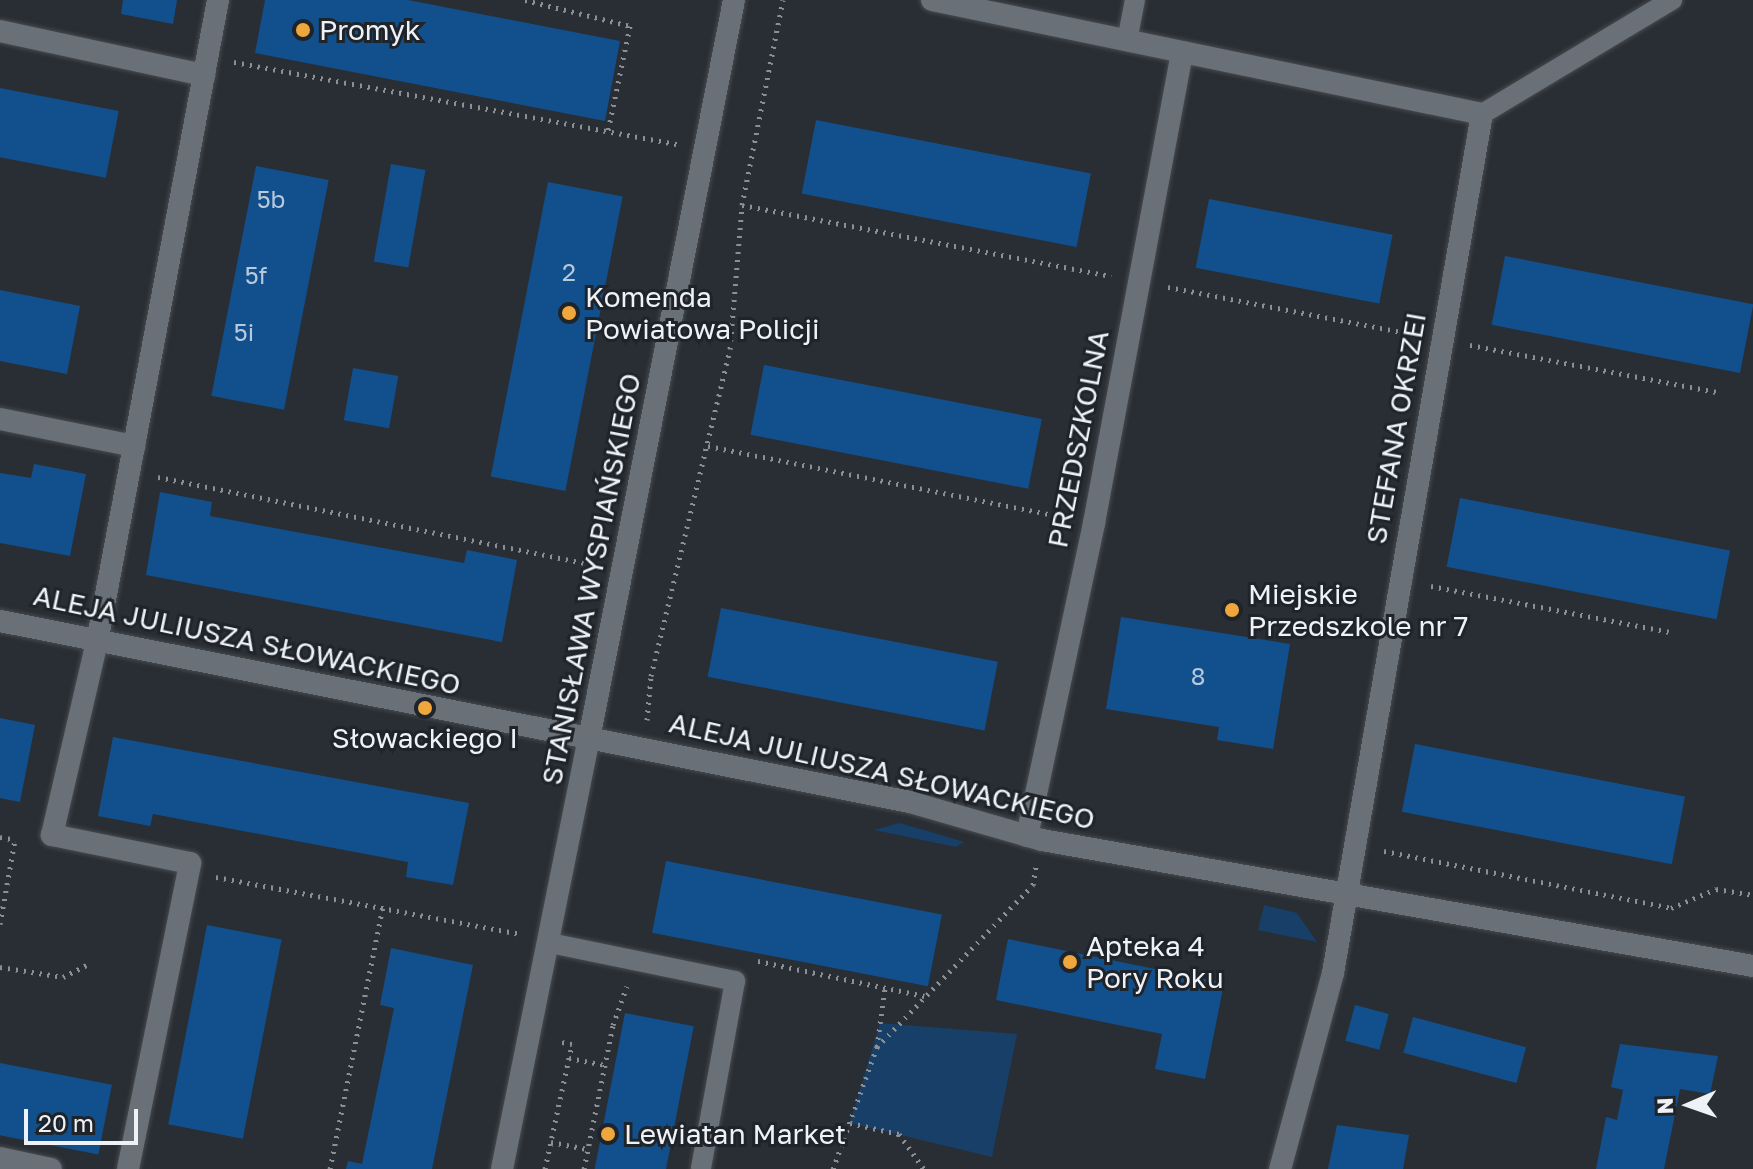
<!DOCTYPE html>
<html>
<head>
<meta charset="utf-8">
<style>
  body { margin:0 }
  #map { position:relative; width:1753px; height:1169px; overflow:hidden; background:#292e34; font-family:"Golos Text",sans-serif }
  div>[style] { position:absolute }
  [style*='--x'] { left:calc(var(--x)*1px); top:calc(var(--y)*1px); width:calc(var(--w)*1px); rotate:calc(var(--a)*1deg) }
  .green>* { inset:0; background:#173f68 }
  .building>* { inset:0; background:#12508d; transform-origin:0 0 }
  .path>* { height:5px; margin-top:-2.5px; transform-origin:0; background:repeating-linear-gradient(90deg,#8c9095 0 2px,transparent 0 8px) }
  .roads { filter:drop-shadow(0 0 2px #474b50) drop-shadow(0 0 2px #474b50) }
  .service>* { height:20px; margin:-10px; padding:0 10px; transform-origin:10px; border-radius:10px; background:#6a7078 }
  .minor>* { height:22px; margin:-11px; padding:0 11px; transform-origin:11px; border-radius:11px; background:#6a7078 }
  .tertiary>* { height:22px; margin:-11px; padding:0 11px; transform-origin:11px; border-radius:11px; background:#6a7078 }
  .dots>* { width:22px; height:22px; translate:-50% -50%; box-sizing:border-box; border:4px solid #1f242a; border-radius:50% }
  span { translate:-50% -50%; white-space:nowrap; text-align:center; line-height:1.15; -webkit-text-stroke:6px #1f242a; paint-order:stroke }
  .number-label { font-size:24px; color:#b7c9db }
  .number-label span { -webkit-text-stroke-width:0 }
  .poi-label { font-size:28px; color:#eef1f5 }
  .left { translate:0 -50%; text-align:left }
  .street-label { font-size:28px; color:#eef1f5 }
  .north { position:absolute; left:1649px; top:1065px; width:80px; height:80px; -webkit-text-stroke:6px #1f242a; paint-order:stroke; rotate:268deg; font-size:22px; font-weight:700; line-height:32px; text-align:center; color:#eef1f5 }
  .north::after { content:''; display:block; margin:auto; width:28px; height:36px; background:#eef1f5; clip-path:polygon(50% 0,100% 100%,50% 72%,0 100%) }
  .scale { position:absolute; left:24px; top:1109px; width:114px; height:36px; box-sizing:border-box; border:4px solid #eef1f5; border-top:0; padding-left:10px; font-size:24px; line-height:28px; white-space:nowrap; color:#eef1f5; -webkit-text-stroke:6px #1f242a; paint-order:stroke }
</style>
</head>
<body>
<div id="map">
  <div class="green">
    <i style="clip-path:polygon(899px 823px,931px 832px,964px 842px,956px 847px,874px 830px)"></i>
    <i style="clip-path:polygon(1264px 905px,1297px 913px,1317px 942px,1258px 930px)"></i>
    <i style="clip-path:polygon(880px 1023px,1017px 1034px,992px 1157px,850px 1123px)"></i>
  </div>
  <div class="building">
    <i style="clip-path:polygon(123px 0,177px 0,173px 24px,121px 14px)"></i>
    <i style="clip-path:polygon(265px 0,408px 0,620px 41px,605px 121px,255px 53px)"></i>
    <i style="left:0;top:88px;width:121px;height:68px;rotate:11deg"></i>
    <i style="left:816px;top:120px;width:280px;height:75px;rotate:11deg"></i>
    <i style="left:391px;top:164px;width:35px;height:99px;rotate:10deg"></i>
    <i style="left:256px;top:166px;width:74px;height:234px;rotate:11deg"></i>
    <i style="left:548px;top:182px;width:76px;height:300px;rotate:11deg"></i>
    <i style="left:1209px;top:199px;width:187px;height:70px;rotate:11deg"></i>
    <i style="left:1505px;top:256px;width:253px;height:70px;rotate:11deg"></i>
    <i style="clip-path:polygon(0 290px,80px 306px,67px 374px,0 361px)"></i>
    <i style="left:764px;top:365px;width:283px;height:71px;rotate:11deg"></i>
    <i style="left:353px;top:368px;width:46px;height:53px;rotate:10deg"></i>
    <i style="clip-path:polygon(34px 464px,86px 474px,70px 556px,0 543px,0 473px,31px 478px)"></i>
    <i style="clip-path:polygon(160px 492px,212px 502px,210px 516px,464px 563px,467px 550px,517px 560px,502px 642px,146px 575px)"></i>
    <i style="left:1460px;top:498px;width:275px;height:70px;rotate:11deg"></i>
    <i style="left:721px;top:608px;width:282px;height:70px;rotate:11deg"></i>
    <i style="clip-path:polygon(1121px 617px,1290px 644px,1273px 749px,1217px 740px,1219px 727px,1106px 709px)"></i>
    <i style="clip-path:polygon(0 718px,35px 725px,20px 802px,0 798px)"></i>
    <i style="clip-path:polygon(113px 737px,469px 803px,453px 885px,406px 877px,408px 862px,153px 814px,150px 826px,98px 816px)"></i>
    <i style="left:1415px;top:744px;width:275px;height:69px;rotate:11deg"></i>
    <i style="left:666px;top:861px;width:281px;height:73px;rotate:11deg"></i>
    <i style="left:207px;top:925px;width:76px;height:203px;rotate:11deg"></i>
    <i style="clip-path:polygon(1008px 939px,1224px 983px,1205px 1079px,1155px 1069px,1162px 1034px,996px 1000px)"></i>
    <i style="clip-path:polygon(391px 948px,473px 965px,432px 1169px,346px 1169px,348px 1161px,362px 1164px,394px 1008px,380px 1005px)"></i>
    <i style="left:1355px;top:1005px;width:35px;height:37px;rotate:15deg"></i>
    <i style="left:625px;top:1013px;width:70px;height:159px;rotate:11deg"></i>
    <i style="left:1413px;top:1017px;width:117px;height:37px;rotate:15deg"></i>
    <i style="clip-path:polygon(1620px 1044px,1718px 1056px,1710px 1094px,1680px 1089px,1664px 1169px,1596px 1169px,1606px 1117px,1617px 1120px,1623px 1090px,1611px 1087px)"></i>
    <i style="left:0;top:1063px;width:114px;height:71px;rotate:11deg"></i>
    <i style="clip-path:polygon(1337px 1125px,1409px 1135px,1403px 1169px,1328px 1169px)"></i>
  </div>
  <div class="path">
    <i style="--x:525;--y:0;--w:108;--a:13.9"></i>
    <i style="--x:630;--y:26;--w:107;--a:101.8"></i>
    <i style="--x:234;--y:62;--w:451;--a:10.5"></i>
    <i style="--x:742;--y:205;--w:376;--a:10.9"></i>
    <i style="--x:1168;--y:287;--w:249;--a:10.9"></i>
    <i style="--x:1470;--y:345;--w:251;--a:10.8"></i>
    <i style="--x:708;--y:446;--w:363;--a:11.3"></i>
    <i style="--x:158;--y:477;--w:447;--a:11.4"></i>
    <i style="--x:1431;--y:586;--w:242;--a:10.9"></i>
    <i style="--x:647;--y:720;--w:44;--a:-84.8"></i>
    <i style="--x:651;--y:676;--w:336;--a:-76.4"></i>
    <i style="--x:730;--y:349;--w:144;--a:-85.2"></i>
    <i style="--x:742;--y:205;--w:209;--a:-78.7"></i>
    <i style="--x:0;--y:837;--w:16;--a:11"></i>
    <i style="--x:1384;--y:851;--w:293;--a:11.2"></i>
    <i style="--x:1671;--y:908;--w:49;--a:-22.9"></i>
    <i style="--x:1716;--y:889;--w:37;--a:9"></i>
    <i style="--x:216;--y:877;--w:310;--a:10.6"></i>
    <i style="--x:0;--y:924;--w:85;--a:-79.9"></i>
    <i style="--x:758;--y:961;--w:170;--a:11.9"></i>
    <i style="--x:0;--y:967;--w:64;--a:9"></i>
    <i style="--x:63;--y:977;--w:27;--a:-27"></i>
    <i style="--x:877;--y:1047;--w:225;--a:-46.1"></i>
    <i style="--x:1033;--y:885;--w:18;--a:-81"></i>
    <i style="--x:569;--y:1058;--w:36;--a:11"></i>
    <i style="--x:850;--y:1123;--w:50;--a:12.7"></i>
    <i style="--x:899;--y:1134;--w:43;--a:54.5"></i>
    <i style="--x:551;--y:1142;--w:38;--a:11"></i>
    <i style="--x:330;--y:1169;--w:267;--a:-78.6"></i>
    <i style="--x:545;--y:1169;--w:128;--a:-77.8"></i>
    <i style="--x:572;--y:1044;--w:15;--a:-169"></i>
    <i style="--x:584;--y:1169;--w:147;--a:-78.6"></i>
    <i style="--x:613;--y:1025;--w:41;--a:-70.3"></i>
    <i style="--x:833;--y:1169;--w:130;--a:-70.2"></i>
    <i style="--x:877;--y:1047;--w:60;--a:-82.3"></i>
  </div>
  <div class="roads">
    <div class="service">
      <i style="--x:1127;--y:41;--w:42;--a:-79"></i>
      <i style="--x:1482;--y:114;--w:222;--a:-31"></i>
      <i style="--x:550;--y:943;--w:189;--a:11.6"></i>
      <i style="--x:735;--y:981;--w:191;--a:100.3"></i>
    </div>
    <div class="minor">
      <i style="--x:932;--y:0;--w:562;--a:11.71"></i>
      <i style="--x:1482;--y:114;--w:872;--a:99.84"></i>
      <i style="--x:1333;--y:973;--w:203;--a:105.1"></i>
      <i style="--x:0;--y:31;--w:209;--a:12.2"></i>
      <i style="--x:0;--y:419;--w:137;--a:11.4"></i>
      <i style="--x:589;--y:739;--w:753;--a:-78.9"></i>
      <i style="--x:1027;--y:836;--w:320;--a:-77.9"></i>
      <i style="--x:1094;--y:523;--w:479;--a:-79.4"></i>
      <i style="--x:0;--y:1158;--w:52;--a:12.2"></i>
      <i style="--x:128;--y:1169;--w:312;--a:-78.5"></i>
      <i style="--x:190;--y:863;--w:141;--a:-168.5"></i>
      <i style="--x:52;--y:835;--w:203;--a:-76.9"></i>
      <i style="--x:98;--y:637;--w:648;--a:-79.33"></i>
    </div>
    <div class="tertiary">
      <i style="--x:0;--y:621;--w:928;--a:11.25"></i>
      <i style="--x:910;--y:802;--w:137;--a:16.1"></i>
      <i style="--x:1042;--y:840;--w:722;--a:10.05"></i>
      <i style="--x:502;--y:1169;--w:439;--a:-78.6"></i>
    </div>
  </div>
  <div class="dots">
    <i style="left:303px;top:30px;background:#efa73d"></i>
    <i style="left:569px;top:313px;background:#efa73d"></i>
    <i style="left:1232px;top:610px;background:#efa73d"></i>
    <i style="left:425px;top:708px;background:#efa73d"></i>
    <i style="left:1070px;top:962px;background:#efa73d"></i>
    <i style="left:608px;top:1134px;background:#efa73d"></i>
  </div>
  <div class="number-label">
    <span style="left:271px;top:199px">5b</span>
    <span style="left:569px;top:272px">2</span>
    <span style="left:256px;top:275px">5f</span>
    <span style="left:244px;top:332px">5i</span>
    <span style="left:1198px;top:676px">8</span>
  </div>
  <div class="poi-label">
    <span class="left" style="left:319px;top:30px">Promyk</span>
    <span class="left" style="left:585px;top:313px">Komenda<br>Powiatowa Policji</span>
    <span class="left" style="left:1248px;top:610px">Miejskie<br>Przedszkole nr 7</span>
    <span style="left:425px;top:738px">Słowackiego I</span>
    <span class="left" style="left:1086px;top:962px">Apteka 4<br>Pory Roku</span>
    <span class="left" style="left:624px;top:1134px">Lewiatan Market</span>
  </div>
  <div class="street-label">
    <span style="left:1396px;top:428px;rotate:-80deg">STEFANA OKRZEI</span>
    <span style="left:1078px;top:439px;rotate:-79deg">PRZEDSZKOLNA</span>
    <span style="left:591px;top:579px;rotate:-79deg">STANISŁAWA WYSPIAŃSKIEGO</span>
    <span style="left:247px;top:640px;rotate:12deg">ALEJA JULIUSZA SŁOWACKIEGO</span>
    <span style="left:882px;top:771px;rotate:13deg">ALEJA JULIUSZA SŁOWACKIEGO</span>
  </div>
  <div class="north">N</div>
  <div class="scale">20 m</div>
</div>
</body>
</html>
